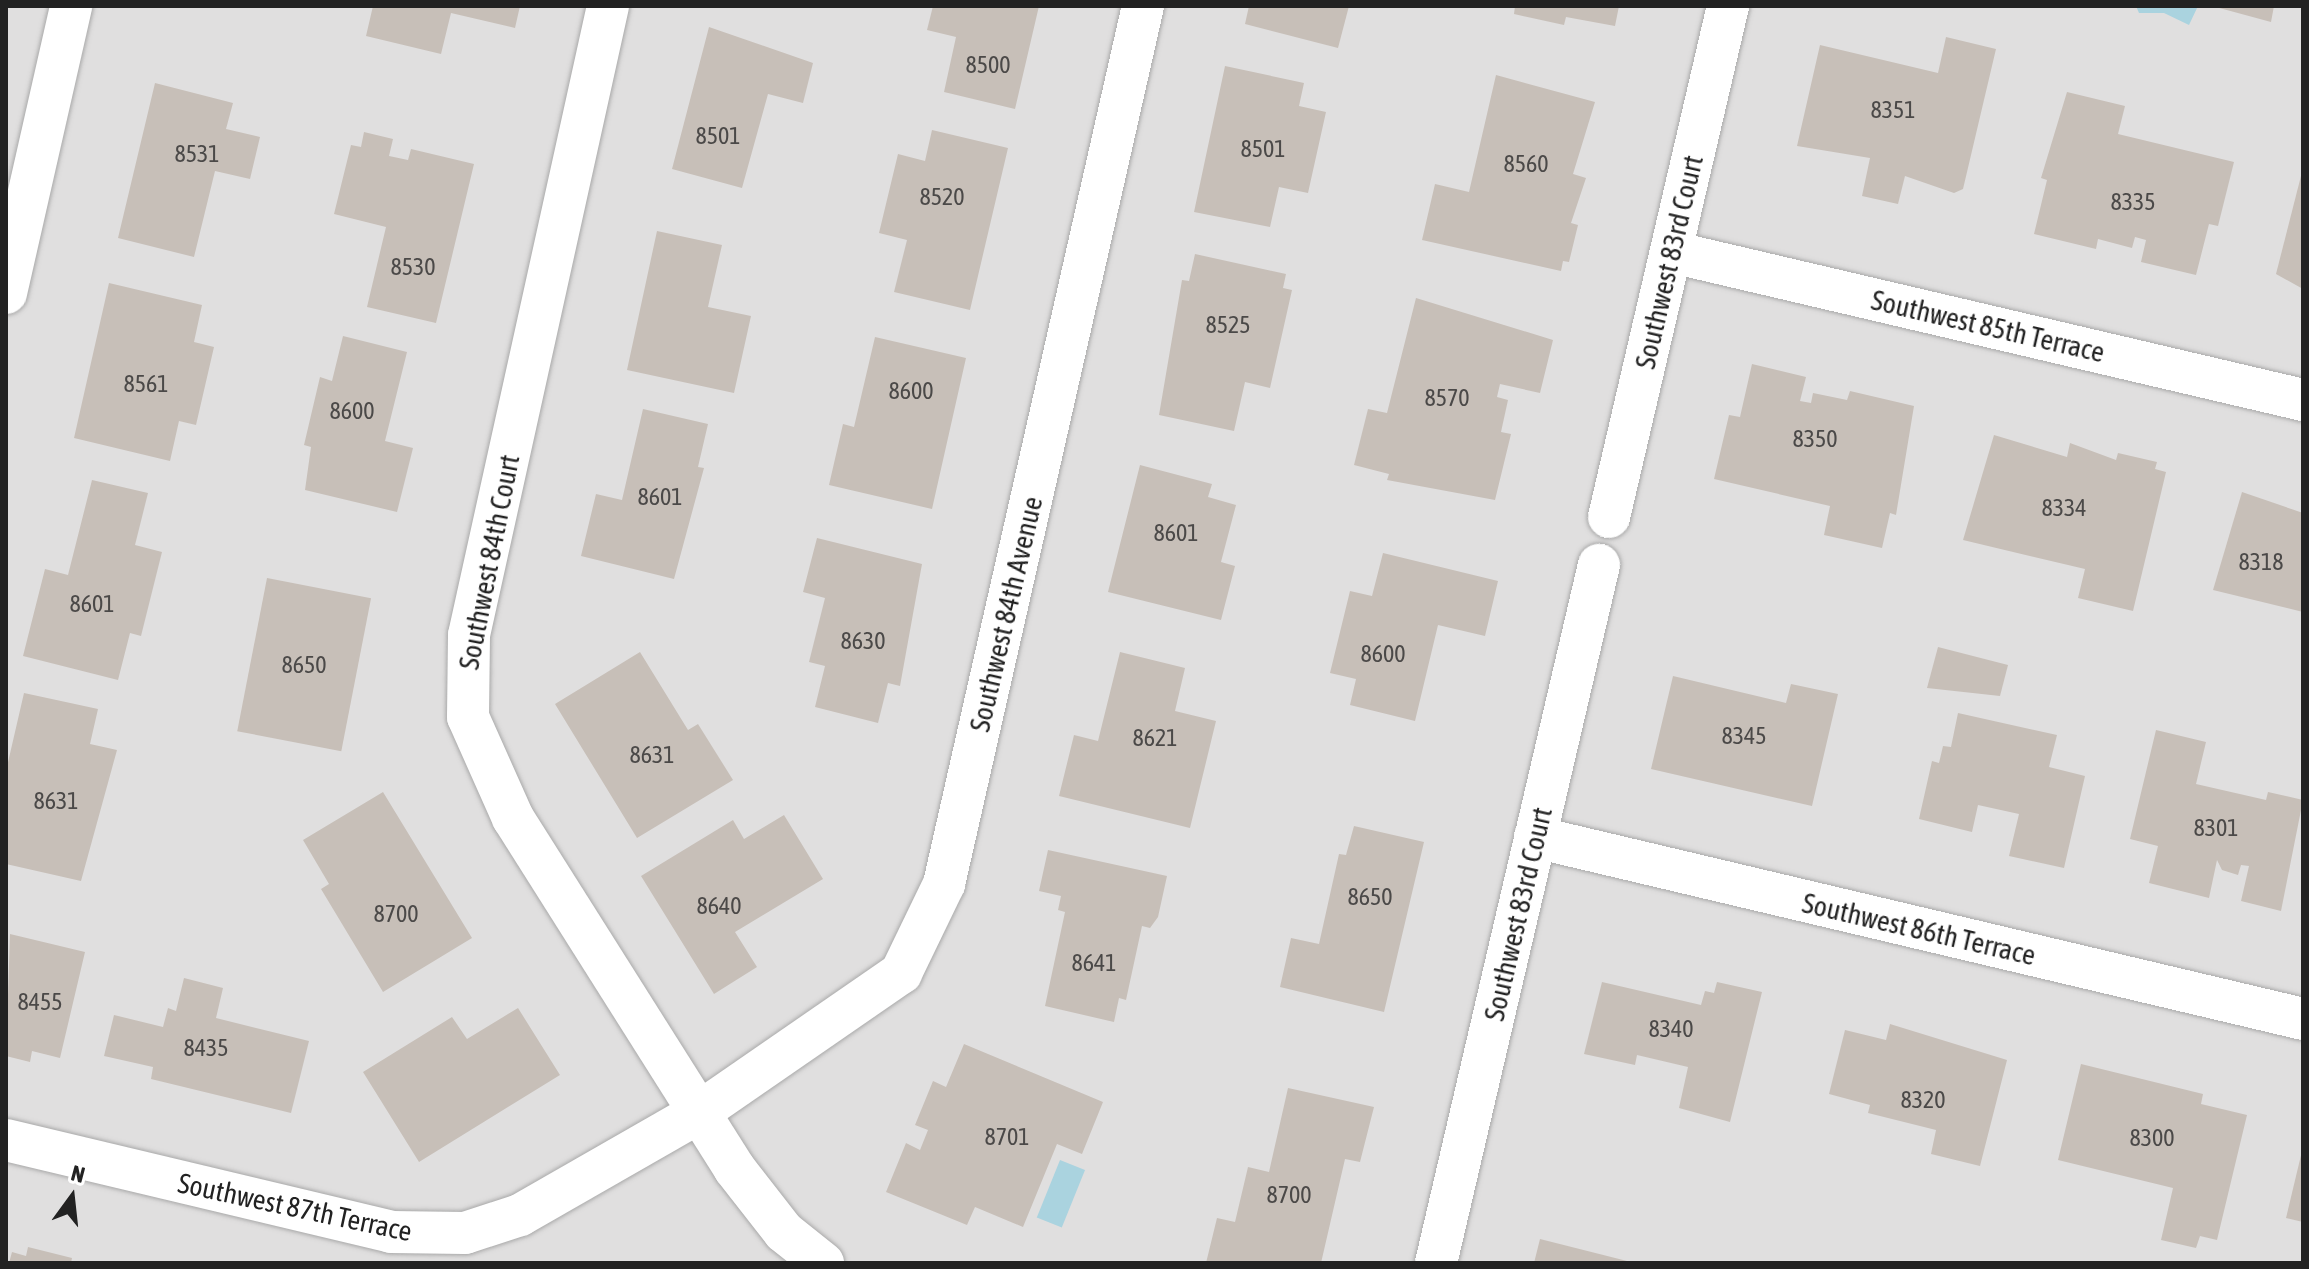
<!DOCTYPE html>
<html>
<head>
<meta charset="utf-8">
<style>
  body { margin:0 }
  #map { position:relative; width:2309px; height:1269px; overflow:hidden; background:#f2efe9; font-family:"Asap Condensed",sans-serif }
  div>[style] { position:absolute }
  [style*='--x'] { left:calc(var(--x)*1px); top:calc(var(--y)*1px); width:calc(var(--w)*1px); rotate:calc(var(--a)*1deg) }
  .residential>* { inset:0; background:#e0dfdf; transform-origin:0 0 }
  .water>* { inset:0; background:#aad3df; transform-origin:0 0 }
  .building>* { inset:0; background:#c7bfb8; transform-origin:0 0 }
  .roads { filter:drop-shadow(0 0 2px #a9a9a9) drop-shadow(0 0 2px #a9a9a9) }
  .minor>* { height:42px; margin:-21px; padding:0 21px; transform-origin:21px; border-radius:21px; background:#fff }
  span { translate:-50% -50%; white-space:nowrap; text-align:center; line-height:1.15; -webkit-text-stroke:6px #fff; paint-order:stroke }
  .number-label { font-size:24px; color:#4b4948 }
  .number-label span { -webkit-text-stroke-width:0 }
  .street-label { font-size:28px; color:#222 }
  .frame { position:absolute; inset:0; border:8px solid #222; pointer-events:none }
  .north { position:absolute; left:32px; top:1157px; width:80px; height:80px; -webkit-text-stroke:6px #fff; paint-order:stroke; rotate:15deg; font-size:22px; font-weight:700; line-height:32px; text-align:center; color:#222 }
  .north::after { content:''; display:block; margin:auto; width:28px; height:36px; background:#222; clip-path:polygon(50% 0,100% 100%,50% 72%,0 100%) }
</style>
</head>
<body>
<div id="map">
  <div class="residential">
    <i style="left:6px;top:6px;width:2297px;height:1257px"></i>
  </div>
  <div class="water">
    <i style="clip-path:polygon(2136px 6px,2198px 6px,2189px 25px,2164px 13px,2139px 13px)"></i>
    <i style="left:1060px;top:1160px;width:27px;height:62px;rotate:22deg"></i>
  </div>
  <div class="building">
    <i style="clip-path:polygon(373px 6px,520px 6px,515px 28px,451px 13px,441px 54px,366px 36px)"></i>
    <i style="clip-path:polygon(933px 6px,1039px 6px,1015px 109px,944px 92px,956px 37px,927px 30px)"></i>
    <i style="clip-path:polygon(1249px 6px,1349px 6px,1338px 48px,1245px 24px)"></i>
    <i style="clip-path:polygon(1515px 6px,1619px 6px,1615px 26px,1566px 17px,1564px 25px,1514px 14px)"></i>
    <i style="clip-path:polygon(2212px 6px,2274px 6px,2271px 22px)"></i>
    <i style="clip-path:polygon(709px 27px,813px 63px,803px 103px,768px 94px,742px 188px,672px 169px)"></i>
    <i style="clip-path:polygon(1946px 37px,1996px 49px,1963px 189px,1954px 193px,1905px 176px,1898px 204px,1862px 196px,1870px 158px,1797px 146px,1820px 45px,1938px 73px)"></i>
    <i style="clip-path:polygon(1225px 66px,1304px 83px,1299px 106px,1326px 112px,1308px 193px,1279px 187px,1270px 227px,1194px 212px)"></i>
    <i style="clip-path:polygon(1496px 75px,1595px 102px,1573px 174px,1586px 178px,1571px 223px,1578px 225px,1569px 262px,1563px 261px,1561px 271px,1422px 240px,1435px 184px,1469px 192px)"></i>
    <i style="clip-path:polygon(155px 83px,233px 103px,226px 129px,260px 137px,250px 179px,215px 171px,194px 257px,118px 238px)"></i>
    <i style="clip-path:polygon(2067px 92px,2125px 106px,2118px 134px,2234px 162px,2218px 226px,2209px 224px,2196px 275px,2141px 262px,2146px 240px,2135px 237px,2132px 248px,2098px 239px,2096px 249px,2034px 234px,2047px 180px,2041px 178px)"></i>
    <i style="clip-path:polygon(932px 130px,1008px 148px,970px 310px,894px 292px,907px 240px,879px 233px,898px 154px,925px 161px)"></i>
    <i style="clip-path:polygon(364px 132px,393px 139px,389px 156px,408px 160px,411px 149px,474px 164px,436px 323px,367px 307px,386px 227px,334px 214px,351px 145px,361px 147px)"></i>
    <i style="clip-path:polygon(2303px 168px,2303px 289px,2276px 274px)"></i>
    <i style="clip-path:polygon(657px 231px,722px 245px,708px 307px,751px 316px,734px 393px,627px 370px)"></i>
    <i style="clip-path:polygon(1195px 254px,1286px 274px,1283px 288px,1292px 290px,1270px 388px,1245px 382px,1234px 431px,1159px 415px,1182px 280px,1189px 281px)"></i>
    <i style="clip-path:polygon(109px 283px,202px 305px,194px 342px,214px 347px,196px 425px,179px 421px,170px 461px,74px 438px)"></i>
    <i style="clip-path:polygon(1416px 298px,1553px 340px,1540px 393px,1500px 384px,1497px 397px,1508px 400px,1501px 432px,1511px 434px,1495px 500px,1387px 480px,1389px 474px,1354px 465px,1368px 409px,1387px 413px)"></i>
    <i style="clip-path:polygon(343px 336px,407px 352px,385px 441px,413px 448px,397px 512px,305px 490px,311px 447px,304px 445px,320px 377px,332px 381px)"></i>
    <i style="clip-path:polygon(875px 337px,966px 358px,932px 509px,829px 485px,843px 424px,854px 427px)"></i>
    <i style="clip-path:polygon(1752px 364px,1806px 377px,1800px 401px,1811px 403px,1813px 393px,1847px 400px,1850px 391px,1914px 406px,1896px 515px,1890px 513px,1882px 548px,1824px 535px,1830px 506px,1714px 479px,1729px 415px,1740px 417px)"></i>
    <i style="clip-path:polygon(643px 409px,708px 424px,698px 467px,704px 468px,674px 579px,581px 556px,596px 494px,622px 500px)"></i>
    <i style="clip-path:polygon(1994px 435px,2067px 457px,2070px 443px,2116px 460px,2118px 453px,2157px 462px,2155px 469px,2166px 472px,2133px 611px,2078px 598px,2085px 569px,1963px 540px)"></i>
    <i style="clip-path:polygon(1140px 465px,1212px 484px,1208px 497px,1236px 505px,1221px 562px,1235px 566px,1221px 620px,1108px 592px)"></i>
    <i style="clip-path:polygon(92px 480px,148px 493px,135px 545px,162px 552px,141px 636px,130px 633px,118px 680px,23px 656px,45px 569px,68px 575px)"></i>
    <i style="clip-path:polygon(2242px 492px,2303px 513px,2303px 612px,2213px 590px)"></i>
    <i style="clip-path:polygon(817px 538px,922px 564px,900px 686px,888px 683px,878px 723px,815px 707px,825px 666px,809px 662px,825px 598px,803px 592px)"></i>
    <i style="clip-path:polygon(1383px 553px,1498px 581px,1485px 636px,1438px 625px,1415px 721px,1350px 705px,1356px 679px,1330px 673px,1350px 591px,1372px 596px)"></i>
    <i style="left:267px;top:578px;width:106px;height:156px;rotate:11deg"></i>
    <i style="clip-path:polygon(1938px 647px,2008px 665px,2000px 696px,1927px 688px)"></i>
    <i style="clip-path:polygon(640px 652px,688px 730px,698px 724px,733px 780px,637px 838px,555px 704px)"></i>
    <i style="clip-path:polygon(1120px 652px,1185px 668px,1175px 711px,1216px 721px,1190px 828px,1059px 796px,1074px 735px,1098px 741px)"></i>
    <i style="clip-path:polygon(1673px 676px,1786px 703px,1791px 684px,1838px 694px,1812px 806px,1651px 769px)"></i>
    <i style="clip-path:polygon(24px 693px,98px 709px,90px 744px,117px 750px,81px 881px,6px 864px,6px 771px)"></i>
    <i style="clip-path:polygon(1958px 713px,2057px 735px,2049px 767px,2085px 776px,2064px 868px,2009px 856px,2019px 814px,1978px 805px,1972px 832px,1919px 819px,1932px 761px,1939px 763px,1943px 746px,1951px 747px)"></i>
    <i style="clip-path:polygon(2156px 730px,2206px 742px,2196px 784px,2266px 800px,2268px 792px,2303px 800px,2281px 911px,2241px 901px,2249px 866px,2241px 865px,2238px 875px,2222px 870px,2217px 860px,2209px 898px,2149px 883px,2158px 846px,2130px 839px)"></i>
    <i style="clip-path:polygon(383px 792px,472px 938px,383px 992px,321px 889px,329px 884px,303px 840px)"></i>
    <i style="clip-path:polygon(784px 815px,823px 879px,735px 932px,757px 967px,714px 994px,641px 876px,733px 820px,744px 839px)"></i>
    <i style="clip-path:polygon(1354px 826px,1424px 842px,1384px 1012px,1280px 987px,1291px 938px,1319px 944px,1339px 854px,1346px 855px)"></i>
    <i style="clip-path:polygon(1048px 850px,1167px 876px,1158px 917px,1150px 928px,1142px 926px,1126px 1000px,1119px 998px,1114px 1022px,1045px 1006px,1065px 912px,1058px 910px,1061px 896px,1039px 891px)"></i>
    <i style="clip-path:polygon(10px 934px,85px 952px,60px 1058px,32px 1051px,30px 1062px,6px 1056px)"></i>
    <i style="clip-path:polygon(184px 978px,223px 988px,216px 1018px,309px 1041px,291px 1113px,151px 1079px,153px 1067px,104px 1056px,114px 1015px,163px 1027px,168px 1008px,176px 1011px)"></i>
    <i style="clip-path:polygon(1602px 982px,1701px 1005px,1705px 991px,1714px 993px,1717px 982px,1762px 992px,1730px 1122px,1679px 1108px,1688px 1067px,1637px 1055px,1635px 1065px,1584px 1054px)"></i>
    <i style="clip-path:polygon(518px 1008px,560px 1075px,419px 1162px,363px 1072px,452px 1017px,467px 1039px)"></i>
    <i style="clip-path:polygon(1890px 1024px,2007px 1060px,1980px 1166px,1931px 1154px,1936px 1130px,1868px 1113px,1870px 1105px,1829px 1094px,1845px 1030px,1886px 1040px)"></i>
    <i style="clip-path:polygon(964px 1044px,1103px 1102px,1082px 1154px,1057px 1144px,1023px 1227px,975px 1207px,967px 1225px,886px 1192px,906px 1143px,920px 1150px,928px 1130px,915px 1125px,933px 1081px,946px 1087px)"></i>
    <i style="clip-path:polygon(2081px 1064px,2203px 1094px,2201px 1104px,2247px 1115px,2217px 1240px,2200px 1236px,2196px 1248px,2161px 1240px,2173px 1188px,2058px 1160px)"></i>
    <i style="clip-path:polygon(1288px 1088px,1374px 1107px,1360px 1162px,1345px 1159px,1321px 1263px,1206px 1263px,1217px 1218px,1235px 1222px,1248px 1167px,1269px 1172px)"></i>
    <i style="clip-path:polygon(2302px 1151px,2303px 1151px,2303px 1222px,2286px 1218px)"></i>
    <i style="clip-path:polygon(1540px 1239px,1631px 1262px,1631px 1263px,1534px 1263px)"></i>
    <i style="clip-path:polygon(28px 1247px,72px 1258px,71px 1263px,9px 1263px,12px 1252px,26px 1256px)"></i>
  </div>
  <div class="roads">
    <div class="minor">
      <i style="--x:608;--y:6;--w:644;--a:102.46"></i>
      <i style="--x:469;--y:635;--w:82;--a:90.7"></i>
      <i style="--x:468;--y:717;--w:111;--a:66"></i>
      <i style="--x:513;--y:818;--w:414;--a:57.7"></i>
      <i style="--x:734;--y:1168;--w:81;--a:52"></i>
      <i style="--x:784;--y:1232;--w:50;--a:38.5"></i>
      <i style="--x:1672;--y:252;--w:648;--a:13.2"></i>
      <i style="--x:6;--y:293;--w:294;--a:-77.2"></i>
      <i style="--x:1609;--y:517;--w:525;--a:-76.89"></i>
      <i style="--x:1535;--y:837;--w:789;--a:13.33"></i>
      <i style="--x:6;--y:1140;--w:396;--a:13.4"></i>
      <i style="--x:391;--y:1232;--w:74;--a:0.8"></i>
      <i style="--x:465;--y:1233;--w:58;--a:-18.1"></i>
      <i style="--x:520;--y:1215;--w:205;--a:-29.8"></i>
      <i style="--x:698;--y:1113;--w:247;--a:-34.6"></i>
      <i style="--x:901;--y:973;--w:99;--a:-64.2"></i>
      <i style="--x:944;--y:884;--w:900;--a:-77.23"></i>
      <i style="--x:1436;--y:1263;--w:717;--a:-76.86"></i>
    </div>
  </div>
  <div class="number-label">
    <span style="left:988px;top:65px">8500</span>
    <span style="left:1893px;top:110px">8351</span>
    <span style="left:718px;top:136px">8501</span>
    <span style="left:1263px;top:149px">8501</span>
    <span style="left:197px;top:154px">8531</span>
    <span style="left:1526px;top:164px">8560</span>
    <span style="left:942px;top:197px">8520</span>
    <span style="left:2133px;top:202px">8335</span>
    <span style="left:413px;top:267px">8530</span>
    <span style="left:1228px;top:325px">8525</span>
    <span style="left:146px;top:384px">8561</span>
    <span style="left:911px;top:391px">8600</span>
    <span style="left:1447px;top:398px">8570</span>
    <span style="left:352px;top:411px">8600</span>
    <span style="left:1815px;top:439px">8350</span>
    <span style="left:660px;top:497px">8601</span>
    <span style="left:2064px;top:508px">8334</span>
    <span style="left:1176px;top:533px">8601</span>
    <span style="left:2261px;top:562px">8318</span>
    <span style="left:92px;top:604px">8601</span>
    <span style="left:863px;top:641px">8630</span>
    <span style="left:1383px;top:654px">8600</span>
    <span style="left:304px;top:665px">8650</span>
    <span style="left:1744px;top:736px">8345</span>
    <span style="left:1155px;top:738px">8621</span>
    <span style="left:652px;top:755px">8631</span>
    <span style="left:56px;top:801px">8631</span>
    <span style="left:2216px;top:828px">8301</span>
    <span style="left:1370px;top:897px">8650</span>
    <span style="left:719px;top:906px">8640</span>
    <span style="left:396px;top:914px">8700</span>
    <span style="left:1094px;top:963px">8641</span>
    <span style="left:40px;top:1002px">8455</span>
    <span style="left:1671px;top:1029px">8340</span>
    <span style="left:206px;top:1048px">8435</span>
    <span style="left:1923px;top:1100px">8320</span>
    <span style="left:1007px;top:1137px">8701</span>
    <span style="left:2152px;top:1138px">8300</span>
    <span style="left:1289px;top:1195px">8700</span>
  </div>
  <div class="street-label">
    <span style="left:1669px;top:262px;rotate:-77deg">Southwest 83rd Court</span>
    <span style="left:1988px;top:326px;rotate:13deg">Southwest 85th Terrace</span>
    <span style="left:489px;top:562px;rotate:-79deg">Southwest 84th Court</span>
    <span style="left:1006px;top:614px;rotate:-77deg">Southwest 84th Avenue</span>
    <span style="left:1518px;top:914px;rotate:-77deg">Southwest 83rd Court</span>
    <span style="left:1919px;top:929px;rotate:13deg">Southwest 86th Terrace</span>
    <span style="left:295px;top:1207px;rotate:12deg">Southwest 87th Terrace</span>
  </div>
  <div class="frame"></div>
  <div class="north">N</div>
</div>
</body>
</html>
